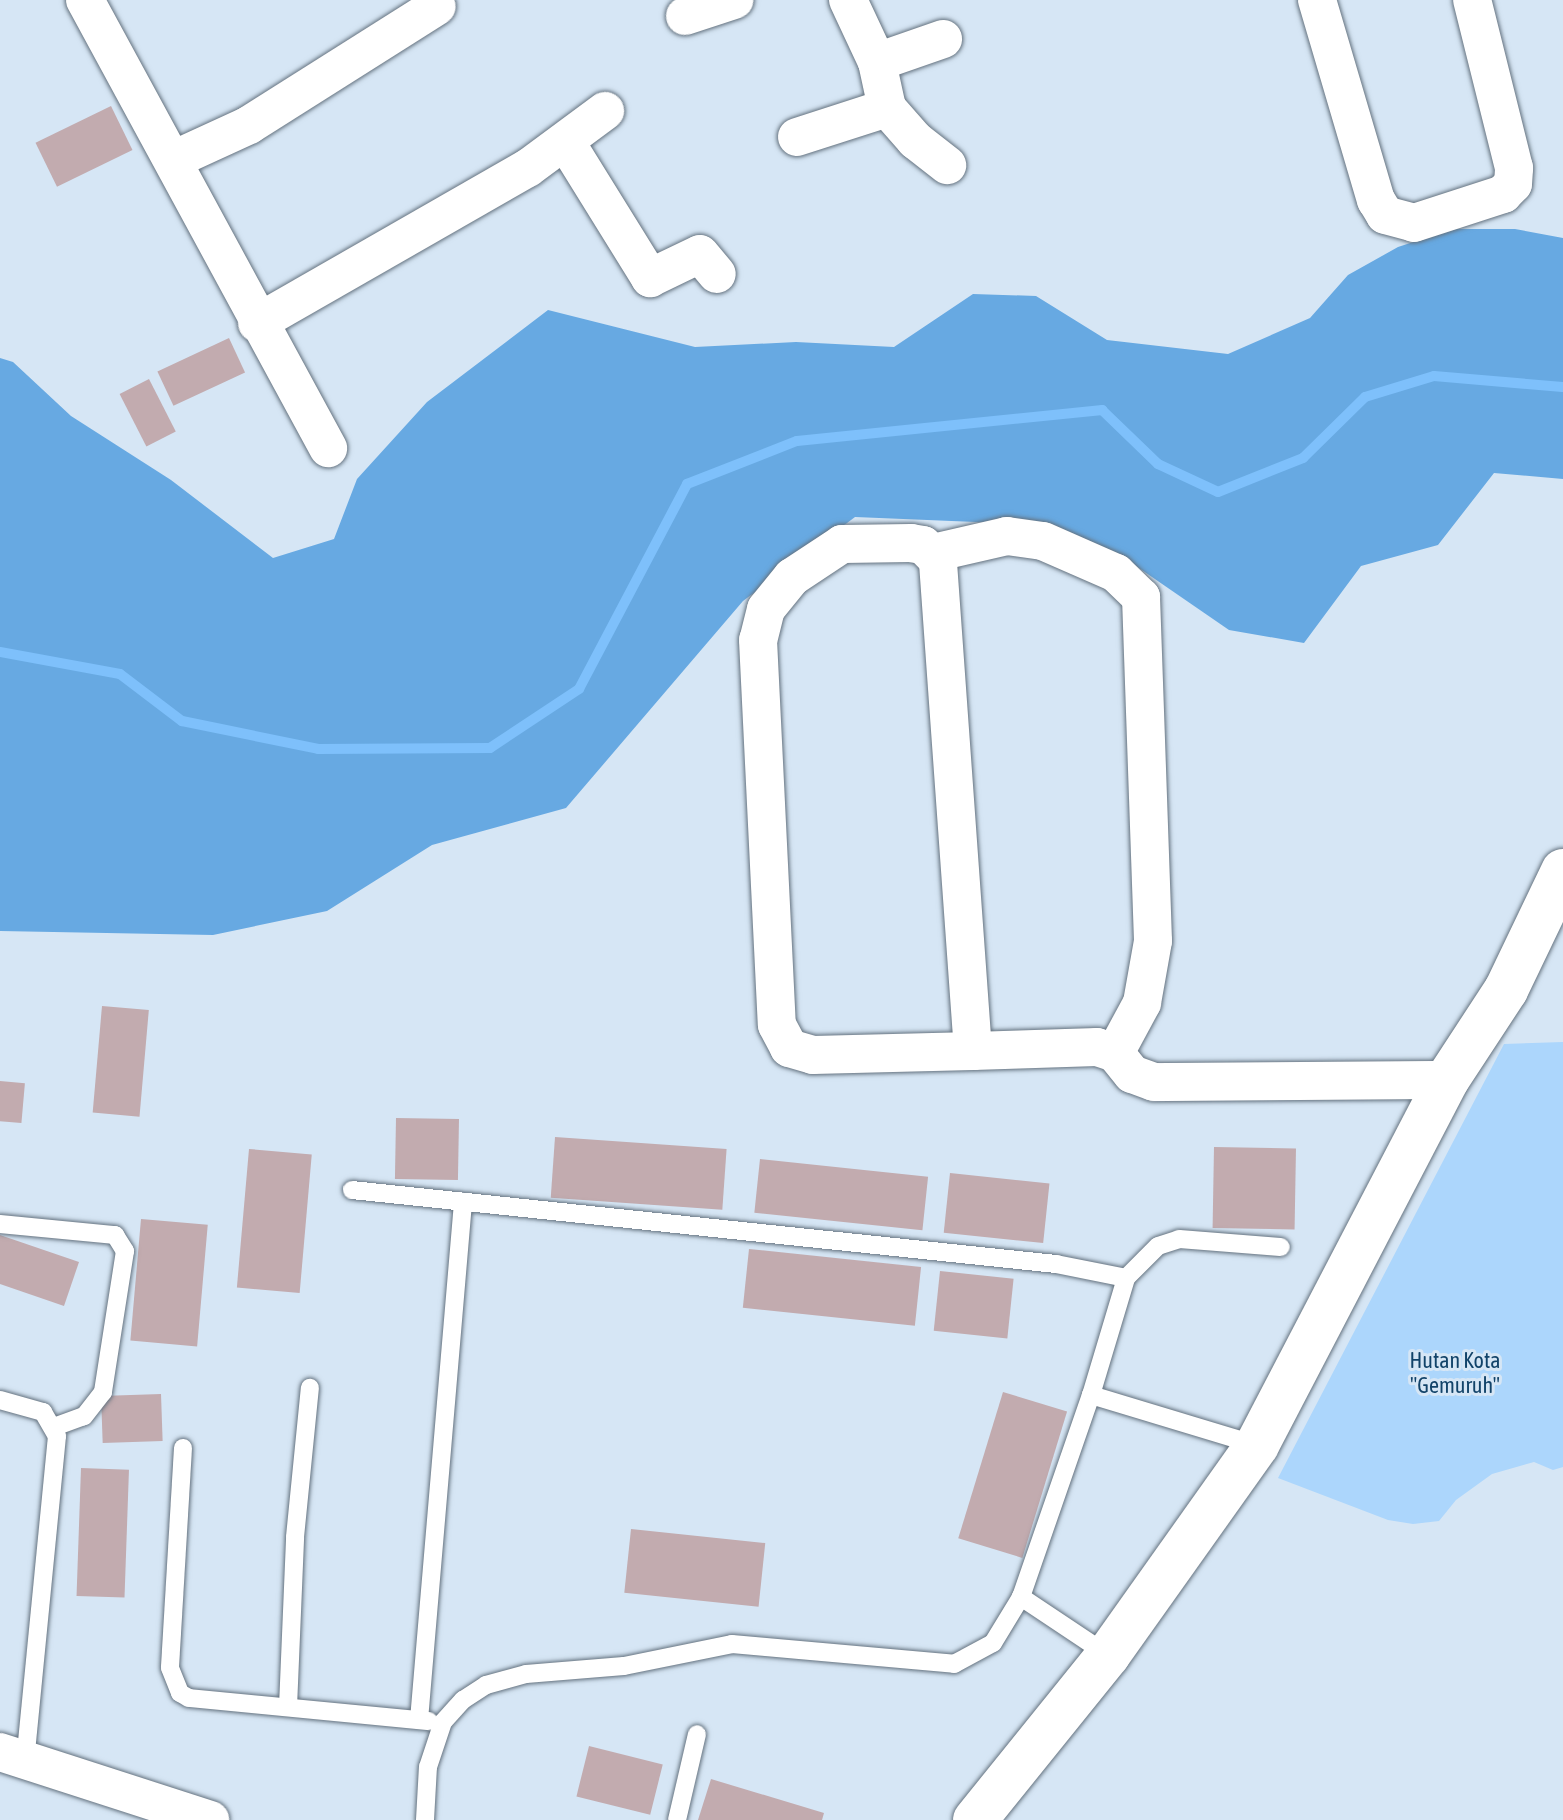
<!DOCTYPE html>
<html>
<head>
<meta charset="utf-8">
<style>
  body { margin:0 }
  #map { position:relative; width:1563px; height:1820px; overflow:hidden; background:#d6e6f5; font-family:"Asap Condensed",sans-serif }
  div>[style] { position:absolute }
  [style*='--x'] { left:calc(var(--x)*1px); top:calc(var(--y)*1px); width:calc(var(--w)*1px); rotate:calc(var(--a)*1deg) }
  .green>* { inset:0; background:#acd6fc }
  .forest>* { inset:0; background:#67a9e2 }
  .stream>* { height:10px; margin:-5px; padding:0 5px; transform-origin:5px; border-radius:5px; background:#7ec0fb }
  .building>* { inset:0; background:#c2abaf; transform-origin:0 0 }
  .roads { filter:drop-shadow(0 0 2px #64727f) drop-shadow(0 0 2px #64727f) }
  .service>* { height:18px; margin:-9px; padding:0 9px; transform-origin:9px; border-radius:9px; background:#fff }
  .minor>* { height:38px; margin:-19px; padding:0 19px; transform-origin:19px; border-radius:19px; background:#fff }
  .tertiary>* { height:44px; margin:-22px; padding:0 22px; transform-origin:22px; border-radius:22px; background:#fff }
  span { translate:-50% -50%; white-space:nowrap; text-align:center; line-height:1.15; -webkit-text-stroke:6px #d6e6f5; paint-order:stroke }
  .park-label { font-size:22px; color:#124369 }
</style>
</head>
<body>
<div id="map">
  <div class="green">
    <i style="clip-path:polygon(1563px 1042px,1563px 1467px,1553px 1470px,1534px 1462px,1492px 1474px,1456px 1500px,1439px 1521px,1413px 1524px,1388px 1520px,1278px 1478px,1504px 1044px)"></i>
  </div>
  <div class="forest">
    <i style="clip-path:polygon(1453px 229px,1515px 229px,1563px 238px,1563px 479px,1494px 473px,1438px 545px,1361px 566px,1304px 643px,1229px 630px,1136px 566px,1047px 525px,855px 517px,743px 601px,566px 808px,432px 845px,327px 911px,213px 935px,0 931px,0 358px,13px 362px,71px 416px,171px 480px,273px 558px,334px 539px,357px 479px,427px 402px,548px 310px,695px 347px,796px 342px,894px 347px,973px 294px,1036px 296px,1107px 340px,1228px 354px,1310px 318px,1348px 275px,1398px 247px)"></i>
  </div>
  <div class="stream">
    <i style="--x:0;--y:652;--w:122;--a:10.4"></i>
    <i style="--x:120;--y:674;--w:78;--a:37.2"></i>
    <i style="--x:182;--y:721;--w:139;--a:11.6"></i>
    <i style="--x:318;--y:749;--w:172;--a:-0.3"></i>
    <i style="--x:490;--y:748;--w:107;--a:-33.5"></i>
    <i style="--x:579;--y:689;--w:232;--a:-62.2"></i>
    <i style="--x:687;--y:484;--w:118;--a:-21.4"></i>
    <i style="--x:797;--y:441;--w:307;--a:-5.8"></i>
    <i style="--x:1102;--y:410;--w:78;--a:44"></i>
    <i style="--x:1158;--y:464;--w:66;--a:25"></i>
    <i style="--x:1218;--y:492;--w:92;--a:-21.8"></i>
    <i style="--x:1303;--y:458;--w:87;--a:-44.5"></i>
    <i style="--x:1365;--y:397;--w:72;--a:-16.9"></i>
    <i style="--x:1434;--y:376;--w:129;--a:4.9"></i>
  </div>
  <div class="building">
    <i style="left:111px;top:106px;width:49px;height:84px;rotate:64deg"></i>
    <i style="left:229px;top:338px;width:38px;height:79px;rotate:65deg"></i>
    <i style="left:149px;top:379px;width:59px;height:33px;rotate:63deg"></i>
    <i style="left:102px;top:1006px;width:47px;height:107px;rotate:5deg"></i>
    <i style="left:0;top:1081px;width:25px;height:40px;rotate:5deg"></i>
    <i style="left:396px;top:1118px;width:63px;height:61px;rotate:1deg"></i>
    <i style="left:555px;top:1137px;width:172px;height:61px;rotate:4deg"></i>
    <i style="left:1214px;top:1147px;width:82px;height:81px;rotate:1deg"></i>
    <i style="left:249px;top:1149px;width:63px;height:139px;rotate:5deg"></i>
    <i style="left:760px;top:1159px;width:169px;height:54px;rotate:6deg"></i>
    <i style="left:950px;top:1173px;width:100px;height:60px;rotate:6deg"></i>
    <i style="left:141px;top:1219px;width:67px;height:122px;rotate:5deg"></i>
    <i style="clip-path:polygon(0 1235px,79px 1262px,64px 1306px,0 1284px)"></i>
    <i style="left:749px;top:1249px;width:173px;height:59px;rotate:6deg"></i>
    <i style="left:940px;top:1271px;width:74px;height:60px;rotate:6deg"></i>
    <i style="left:1003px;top:1392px;width:67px;height:153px;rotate:17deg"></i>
    <i style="left:161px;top:1394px;width:47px;height:60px;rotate:88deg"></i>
    <i style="left:81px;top:1468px;width:48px;height:128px;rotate:2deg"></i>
    <i style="left:631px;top:1529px;width:135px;height:64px;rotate:6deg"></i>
    <i style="left:589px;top:1746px;width:76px;height:52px;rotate:14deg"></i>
    <i style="clip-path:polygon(711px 1779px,824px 1813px,822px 1820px,698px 1820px)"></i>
  </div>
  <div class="roads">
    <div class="service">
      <i style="--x:352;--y:1190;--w:708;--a:6"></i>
      <i style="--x:1056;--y:1264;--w:71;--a:11.3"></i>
      <i style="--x:0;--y:1224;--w:116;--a:5.5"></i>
      <i style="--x:115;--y:1235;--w:19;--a:58"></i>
      <i style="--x:125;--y:1251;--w:143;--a:98.9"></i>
      <i style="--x:103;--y:1392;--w:31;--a:128"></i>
      <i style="--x:84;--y:1416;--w:32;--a:160"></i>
      <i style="--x:1091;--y:1395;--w:122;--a:-73.3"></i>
      <i style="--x:1126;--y:1278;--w:45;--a:-45"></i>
      <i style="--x:1158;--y:1246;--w:22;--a:-18"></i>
      <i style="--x:1179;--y:1239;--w:102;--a:4.5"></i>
      <i style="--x:0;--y:1400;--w:45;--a:15.6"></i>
      <i style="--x:43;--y:1412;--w:28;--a:60"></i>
      <i style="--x:57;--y:1436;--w:326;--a:95.6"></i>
      <i style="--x:183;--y:1448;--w:220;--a:93.4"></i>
      <i style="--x:170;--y:1668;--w:27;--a:68"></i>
      <i style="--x:180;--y:1693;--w:10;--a:29"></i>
      <i style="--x:189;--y:1698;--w:241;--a:5.5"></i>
      <i style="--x:1108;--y:1655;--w:105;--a:-146.3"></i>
      <i style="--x:1021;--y:1597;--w:214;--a:-70.9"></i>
      <i style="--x:1091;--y:1395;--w:173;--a:16.8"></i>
      <i style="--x:288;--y:1707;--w:170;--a:-87.6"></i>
      <i style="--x:295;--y:1537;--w:150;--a:-84.3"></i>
      <i style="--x:419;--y:1720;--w:520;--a:-85.14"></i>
      <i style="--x:425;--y:1820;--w:53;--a:-86.8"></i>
      <i style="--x:428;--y:1767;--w:47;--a:-71.6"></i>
      <i style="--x:443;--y:1722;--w:30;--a:-48"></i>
      <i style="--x:463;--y:1700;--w:27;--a:-33"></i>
      <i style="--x:486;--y:1685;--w:41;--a:-15.4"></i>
      <i style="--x:526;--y:1674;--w:98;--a:-4.7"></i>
      <i style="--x:624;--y:1666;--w:110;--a:-11.5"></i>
      <i style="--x:732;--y:1644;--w:223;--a:5.1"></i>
      <i style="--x:954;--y:1664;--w:44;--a:-28.3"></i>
      <i style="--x:993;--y:1643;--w:54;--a:-58.7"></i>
      <i style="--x:677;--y:1820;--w:88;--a:-76.9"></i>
    </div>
    <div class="minor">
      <i style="--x:85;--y:0;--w:510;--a:61.52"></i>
      <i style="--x:848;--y:0;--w:68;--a:64.9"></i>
      <i style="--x:877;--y:62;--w:47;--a:77.7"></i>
      <i style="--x:887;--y:108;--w:43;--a:48.8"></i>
      <i style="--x:915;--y:140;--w:41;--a:38"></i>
      <i style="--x:1317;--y:0;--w:209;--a:73.6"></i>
      <i style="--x:1376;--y:200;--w:17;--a:59"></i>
      <i style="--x:1385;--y:215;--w:30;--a:15"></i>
      <i style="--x:1414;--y:223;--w:94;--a:-18"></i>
      <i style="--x:1503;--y:194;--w:14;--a:-45"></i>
      <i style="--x:1513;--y:184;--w:16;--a:-86"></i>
      <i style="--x:1514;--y:168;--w:173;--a:-104"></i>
      <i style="--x:685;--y:16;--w:52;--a:-18.1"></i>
      <i style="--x:877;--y:62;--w:70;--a:-19.2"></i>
      <i style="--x:797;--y:137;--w:95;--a:-17.9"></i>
      <i style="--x:567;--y:144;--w:158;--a:58.2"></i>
      <i style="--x:650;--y:278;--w:55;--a:-25.6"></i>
      <i style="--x:700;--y:254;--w:26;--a:50"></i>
      <i style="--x:173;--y:160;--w:84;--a:-24.7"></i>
      <i style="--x:249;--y:125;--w:222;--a:-32.3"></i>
      <i style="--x:257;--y:323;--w:312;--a:-29.8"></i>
      <i style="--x:528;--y:168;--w:96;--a:-36.5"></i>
      <i style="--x:933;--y:553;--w:76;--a:-12.9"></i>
      <i style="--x:1007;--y:536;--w:36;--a:8"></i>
      <i style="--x:1043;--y:541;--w:80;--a:23.7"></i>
      <i style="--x:1116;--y:573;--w:35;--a:44"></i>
      <i style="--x:1141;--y:597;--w:344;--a:88"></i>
      <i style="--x:1153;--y:941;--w:63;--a:100.1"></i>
      <i style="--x:1142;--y:1003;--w:57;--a:118.4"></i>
      <i style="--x:973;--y:1051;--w:492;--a:-94.1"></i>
      <i style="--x:938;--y:560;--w:21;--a:-135"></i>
      <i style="--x:923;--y:545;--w:12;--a:-171"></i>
      <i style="--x:911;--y:543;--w:69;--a:179.2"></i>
      <i style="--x:842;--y:544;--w:60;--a:146.6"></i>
      <i style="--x:792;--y:577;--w:41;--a:129.1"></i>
      <i style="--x:766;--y:609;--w:32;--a:104"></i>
      <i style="--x:758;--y:640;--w:385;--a:87.2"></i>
      <i style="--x:777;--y:1025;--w:26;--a:62"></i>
      <i style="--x:789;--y:1048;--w:25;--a:16"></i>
      <i style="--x:813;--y:1055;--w:160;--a:-1.4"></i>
      <i style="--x:973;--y:1051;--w:124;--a:-1.8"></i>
      <i style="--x:1097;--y:1047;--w:19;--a:18"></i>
      <i style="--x:1115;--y:1053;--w:27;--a:51"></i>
      <i style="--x:1132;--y:1074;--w:23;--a:20"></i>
      <i style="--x:1154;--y:1082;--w:293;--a:-0.4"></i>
      <i style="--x:0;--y:1752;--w:221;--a:17.9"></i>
    </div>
    <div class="tertiary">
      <i style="--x:975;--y:1820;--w:212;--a:-51.1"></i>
      <i style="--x:1108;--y:1655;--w:257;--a:-54.6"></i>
      <i style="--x:1257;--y:1445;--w:411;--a:-62.5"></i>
      <i style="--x:1447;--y:1080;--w:108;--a:-56.8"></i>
      <i style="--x:1506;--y:990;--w:132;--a:-64.4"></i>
    </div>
  </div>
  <div class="park-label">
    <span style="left:1455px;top:1373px">Hutan Kota<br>"Gemuruh"</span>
  </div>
</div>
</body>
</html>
